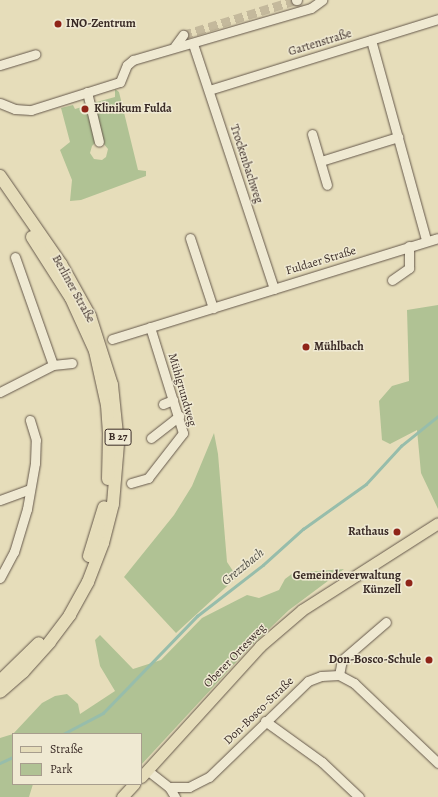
<!DOCTYPE html>
<html>
<head>
<meta charset="utf-8">
<style>
  body { margin:0 }
  #map { position:relative; width:438px; height:797px; overflow:hidden; background:#e6ddba; font-family:Alegreya,serif }
  div>[style] { position:absolute }
  [style*='--x'] { left:calc(var(--x)*1px); top:calc(var(--y)*1px); width:calc(var(--w)*1px); rotate:calc(var(--a)*1deg) }
  .green>* { inset:0; background:#b0c294 }
  .stream>* { height:2.5px; margin:-1.25px; padding:0 1.25px; transform-origin:1.25px; border-radius:1.25px; background:#97bdab }
  .minor-tunnel>* { height:9px; margin-top:-4.5px; transform-origin:0; background:repeating-linear-gradient(90deg,#c4b99c 0 9px,transparent 0 13.5px) }
  .roads { filter:drop-shadow(0 0 1px #65584b) drop-shadow(0 0 1px #65584b) }
  .minor>* { height:9px; margin:-4.5px; padding:0 4.5px; transform-origin:4.5px; border-radius:4.5px; background:#efe9d2 }
  .major>* { height:11px; margin:-5.5px; padding:0 5.5px; transform-origin:5.5px; border-radius:5.5px; background:#e6ddba }
  .highway>* { height:12px; margin:-6px; padding:0 6px; transform-origin:6px; border-radius:6px; background:#e6ddba }
  .dots>* { width:11px; height:11px; translate:-50% -50%; box-sizing:border-box; border:2px solid #efe9d2; border-radius:50% }
  span { translate:-50% -50%; white-space:nowrap; text-align:center; line-height:1.15; -webkit-text-stroke:3px #efe9d2; paint-order:stroke }
  .shield-label span { padding:1px 3px; background:#efe9d2; border:1px solid; border-radius:3px; -webkit-text-stroke-width:0 }
  .shield-label { font-size:11px; color:#3a2b26; font-weight:700 }
  .poi-label { font-size:12px; color:#3a2b26; font-weight:700 }
  .left { translate:0 -50%; text-align:left }
  .right { translate:-100% -50%; text-align:right }
  .street-label { font-size:12px; color:#3a2b26 }
  .water-label { font-size:13px; color:#515047; font-style:italic }
  .legend { position:absolute; left:12px; top:733px; width:130px; height:52px; box-sizing:border-box; background:#efe9d2; border:1px solid #a79d8d; margin:0; padding:5px 7px; list-style:none; font-size:12px; color:#3a2b26 }
  .legend li { display:flex; align-items:center; gap:8px; height:20px }
  .legend b { width:20px; border:1px solid #a79d8d }
</style>
</head>
<body>
<div id="map">
  <div class="green">
    <i style="clip-path:polygon(115px 89px,119px 92px,138px 170px,146px 171px,146px 176px,81px 200px,70px 201px,72px 180px,60px 150px,70px 142px,61px 108px,73px 105px,75px 109px,89px 105px,96px 142px,92px 146px,90px 153px,94px 159px,102px 160px,106px 157px,108px 149px,103px 143px,93px 103px,115px 97px)"></i>
    <i style="clip-path:polygon(438px 305px,438px 509px,421px 473px,417px 430px,390px 444px,382px 440px,379px 401px,392px 386px,409px 381px,407px 310px)"></i>
    <i style="clip-path:polygon(214px 433px,218px 454px,227px 562px,237px 577px,176px 633px,124px 577px,174px 515px,192px 486px)"></i>
    <i style="clip-path:polygon(344px 569px,289px 610px,251px 646px,141px 765px,141px 734px,13px 734px,13px 784px,33px 784px,29px 797px,0 797px,0 738px,13px 734px,42px 703px,55px 696px,67px 694px,78px 704px,80px 714px,115px 691px,100px 666px,95px 640px,100px 635px,133px 669px,161px 660px,202px 618px,247px 595px,259px 598px,279px 590px,285px 579px,293px 573px)"></i>
  </div>
  <div class="stream">
    <i style="--x:63;--y:734;--w:45;--a:-27.7"></i>
    <i style="--x:103;--y:713;--w:135;--a:-45.9"></i>
    <i style="--x:197;--y:616;--w:83;--a:-37.7"></i>
    <i style="--x:263;--y:565;--w:54;--a:-42"></i>
    <i style="--x:303;--y:529;--w:77;--a:-35.5"></i>
    <i style="--x:366;--y:484;--w:52;--a:-47.4"></i>
    <i style="--x:401;--y:446;--w:48;--a:-39"></i>
    <i style="--x:0;--y:763;--w:14;--a:-25"></i>
  </div>
  <div class="minor-tunnel">
    <i style="--x:183;--y:35;--w:118;--a:-17.2"></i>
  </div>
  <div class="roads">
    <div class="minor">
      <i style="--x:296;--y:0;--w:1;--a:0"></i>
      <i style="--x:371;--y:40;--w:207;--a:74.6"></i>
      <i style="--x:193;--y:44;--w:258;--a:71.7"></i>
      <i style="--x:175;--y:46;--w:14;--a:-54"></i>
      <i style="--x:0;--y:65;--w:37;--a:-17"></i>
      <i style="--x:209;--y:90;--w:240;--a:-17.2"></i>
      <i style="--x:87;--y:92;--w:51;--a:76.5"></i>
      <i style="--x:0;--y:103;--w:16;--a:22"></i>
      <i style="--x:15;--y:109;--w:16;--a:4"></i>
      <i style="--x:31;--y:110;--w:93;--a:-17.5"></i>
      <i style="--x:120;--y:82;--w:18;--a:-68"></i>
      <i style="--x:127;--y:65;--w:8;--a:-40"></i>
      <i style="--x:133;--y:60;--w:185;--a:-16.3"></i>
      <i style="--x:311;--y:8;--w:14;--a:-36"></i>
      <i style="--x:312;--y:134;--w:53;--a:73.6"></i>
      <i style="--x:321;--y:161;--w:81;--a:-17.3"></i>
      <i style="--x:190;--y:238;--w:74;--a:71.8"></i>
      <i style="--x:15;--y:257;--w:114;--a:70.6"></i>
      <i style="--x:392;--y:280;--w:21;--a:-35"></i>
      <i style="--x:409;--y:268;--w:22;--a:-90"></i>
      <i style="--x:112;--y:339;--w:341;--a:-17.2"></i>
      <i style="--x:0;--y:392;--w:59;--a:-27"></i>
      <i style="--x:53;--y:365;--w:19;--a:-6"></i>
      <i style="--x:163;--y:404;--w:11;--a:-22"></i>
      <i style="--x:151;--y:438;--w:36;--a:-38"></i>
      <i style="--x:131;--y:483;--w:18;--a:-16"></i>
      <i style="--x:148;--y:478;--w:57;--a:-52.1"></i>
      <i style="--x:183;--y:433;--w:111;--a:-107.3"></i>
      <i style="--x:0;--y:500;--w:32;--a:-20"></i>
      <i style="--x:0;--y:578;--w:30;--a:-62"></i>
      <i style="--x:14;--y:552;--w:45;--a:-73.2"></i>
      <i style="--x:27;--y:509;--w:47;--a:-80.1"></i>
      <i style="--x:35;--y:463;--w:23;--a:-88"></i>
      <i style="--x:36;--y:440;--w:21;--a:-107"></i>
      <i style="--x:339;--y:675;--w:15;--a:-79"></i>
      <i style="--x:342;--y:660;--w:58;--a:-40.8"></i>
      <i style="--x:265;--y:721;--w:70;--a:35.7"></i>
      <i style="--x:322;--y:762;--w:51;--a:43.4"></i>
      <i style="--x:147;--y:770;--w:28;--a:38"></i>
      <i style="--x:169;--y:787;--w:12;--a:59"></i>
      <i style="--x:169;--y:787;--w:20;--a:0"></i>
      <i style="--x:189;--y:787;--w:22;--a:-27"></i>
      <i style="--x:209;--y:777;--w:138;--a:-44.1"></i>
      <i style="--x:308;--y:681;--w:14;--a:-21"></i>
      <i style="--x:321;--y:676;--w:18;--a:-3"></i>
      <i style="--x:339;--y:675;--w:17;--a:28"></i>
      <i style="--x:354;--y:683;--w:116;--a:43.6"></i>
    </div>
    <div class="major">
      <i style="--x:141;--y:777;--w:177;--a:-47.7"></i>
      <i style="--x:260;--y:646;--w:55;--a:-40.6"></i>
      <i style="--x:302;--y:610;--w:161;--a:-32.6"></i>
      <i style="--x:122;--y:797;--w:18;--a:-47"></i>
    </div>
    <div class="highway">
      <i style="--x:0;--y:176;--w:107;--a:55.3"></i>
      <i style="--x:61;--y:264;--w:60;--a:60.9"></i>
      <i style="--x:90;--y:316;--w:72;--a:72.3"></i>
      <i style="--x:112;--y:385;--w:59;--a:84.2"></i>
      <i style="--x:118;--y:444;--w:60;--a:94.8"></i>
      <i style="--x:113;--y:504;--w:40;--a:104.4"></i>
      <i style="--x:103;--y:543;--w:42;--a:111"></i>
      <i style="--x:88;--y:582;--w:38;--a:119"></i>
      <i style="--x:70;--y:615;--w:34;--a:127"></i>
      <i style="--x:50;--y:642;--w:40;--a:132"></i>
      <i style="--x:23;--y:672;--w:30;--a:139"></i>
      <i style="--x:32;--y:237;--w:72;--a:57.4"></i>
      <i style="--x:71;--y:298;--w:58;--a:65.6"></i>
      <i style="--x:95;--y:351;--w:55;--a:77.5"></i>
      <i style="--x:107;--y:405;--w:30;--a:86"></i>
      <i style="--x:109;--y:435;--w:44;--a:91.3"></i>
      <i style="--x:89;--y:556;--w:51;--a:-73"></i>
      <i style="--x:0;--y:681;--w:54;--a:-44.3"></i>
    </div>
  </div>
  <div class="dots">
    <i style="left:58px;top:24px;background:#8f2418"></i>
    <i style="left:85px;top:109px;background:#8f2418"></i>
    <i style="left:306px;top:347px;background:#8f2418"></i>
    <i style="left:397px;top:532px;background:#8f2418"></i>
    <i style="left:409px;top:583px;background:#8f2418"></i>
    <i style="left:429px;top:660px;background:#8f2418"></i>
  </div>
  <div class="shield-label">
    <span style="left:118px;top:437px">B 27</span>
  </div>
  <div class="poi-label">
    <span class="left" style="left:66px;top:24px">INO-Zentrum</span>
    <span class="left" style="left:94px;top:109px">Klinikum Fulda</span>
    <span class="left" style="left:314px;top:347px">Mühlbach</span>
    <span class="right" style="left:389px;top:532px">Rathaus</span>
    <span class="right" style="left:401px;top:583px">Gemeindeverwaltung<br>Künzell</span>
    <span class="right" style="left:421px;top:660px">Don-Bosco-Schule</span>
  </div>
  <div class="street-label">
    <span style="left:320px;top:43px;rotate:-17deg">Gartenstraße</span>
    <span style="left:246px;top:164px;rotate:72deg">Trockenbachweg</span>
    <span style="left:321px;top:261px;rotate:-17deg">Fuldaer Straße</span>
    <span style="left:73px;top:289px;rotate:61deg">Berliner Straße</span>
    <span style="left:182px;top:390px;rotate:74deg">Mühlgrundweg</span>
    <span style="left:235px;top:656px;rotate:-46deg">Oberer Ortesweg</span>
    <span style="left:259px;top:711px;rotate:-44deg">Don-Bosco-Straße</span>
  </div>
  <div class="water-label">
    <span style="left:243px;top:567px;rotate:-39deg">Grezzbach</span>
  </div>
  <ul class="legend">
  <li><b style="height:5px;background:#e6ddba"></b>Straße</li>
  <li><b style="height:11px;background:#b0c294"></b>Park</li>
  </ul>
</div>
</body>
</html>
